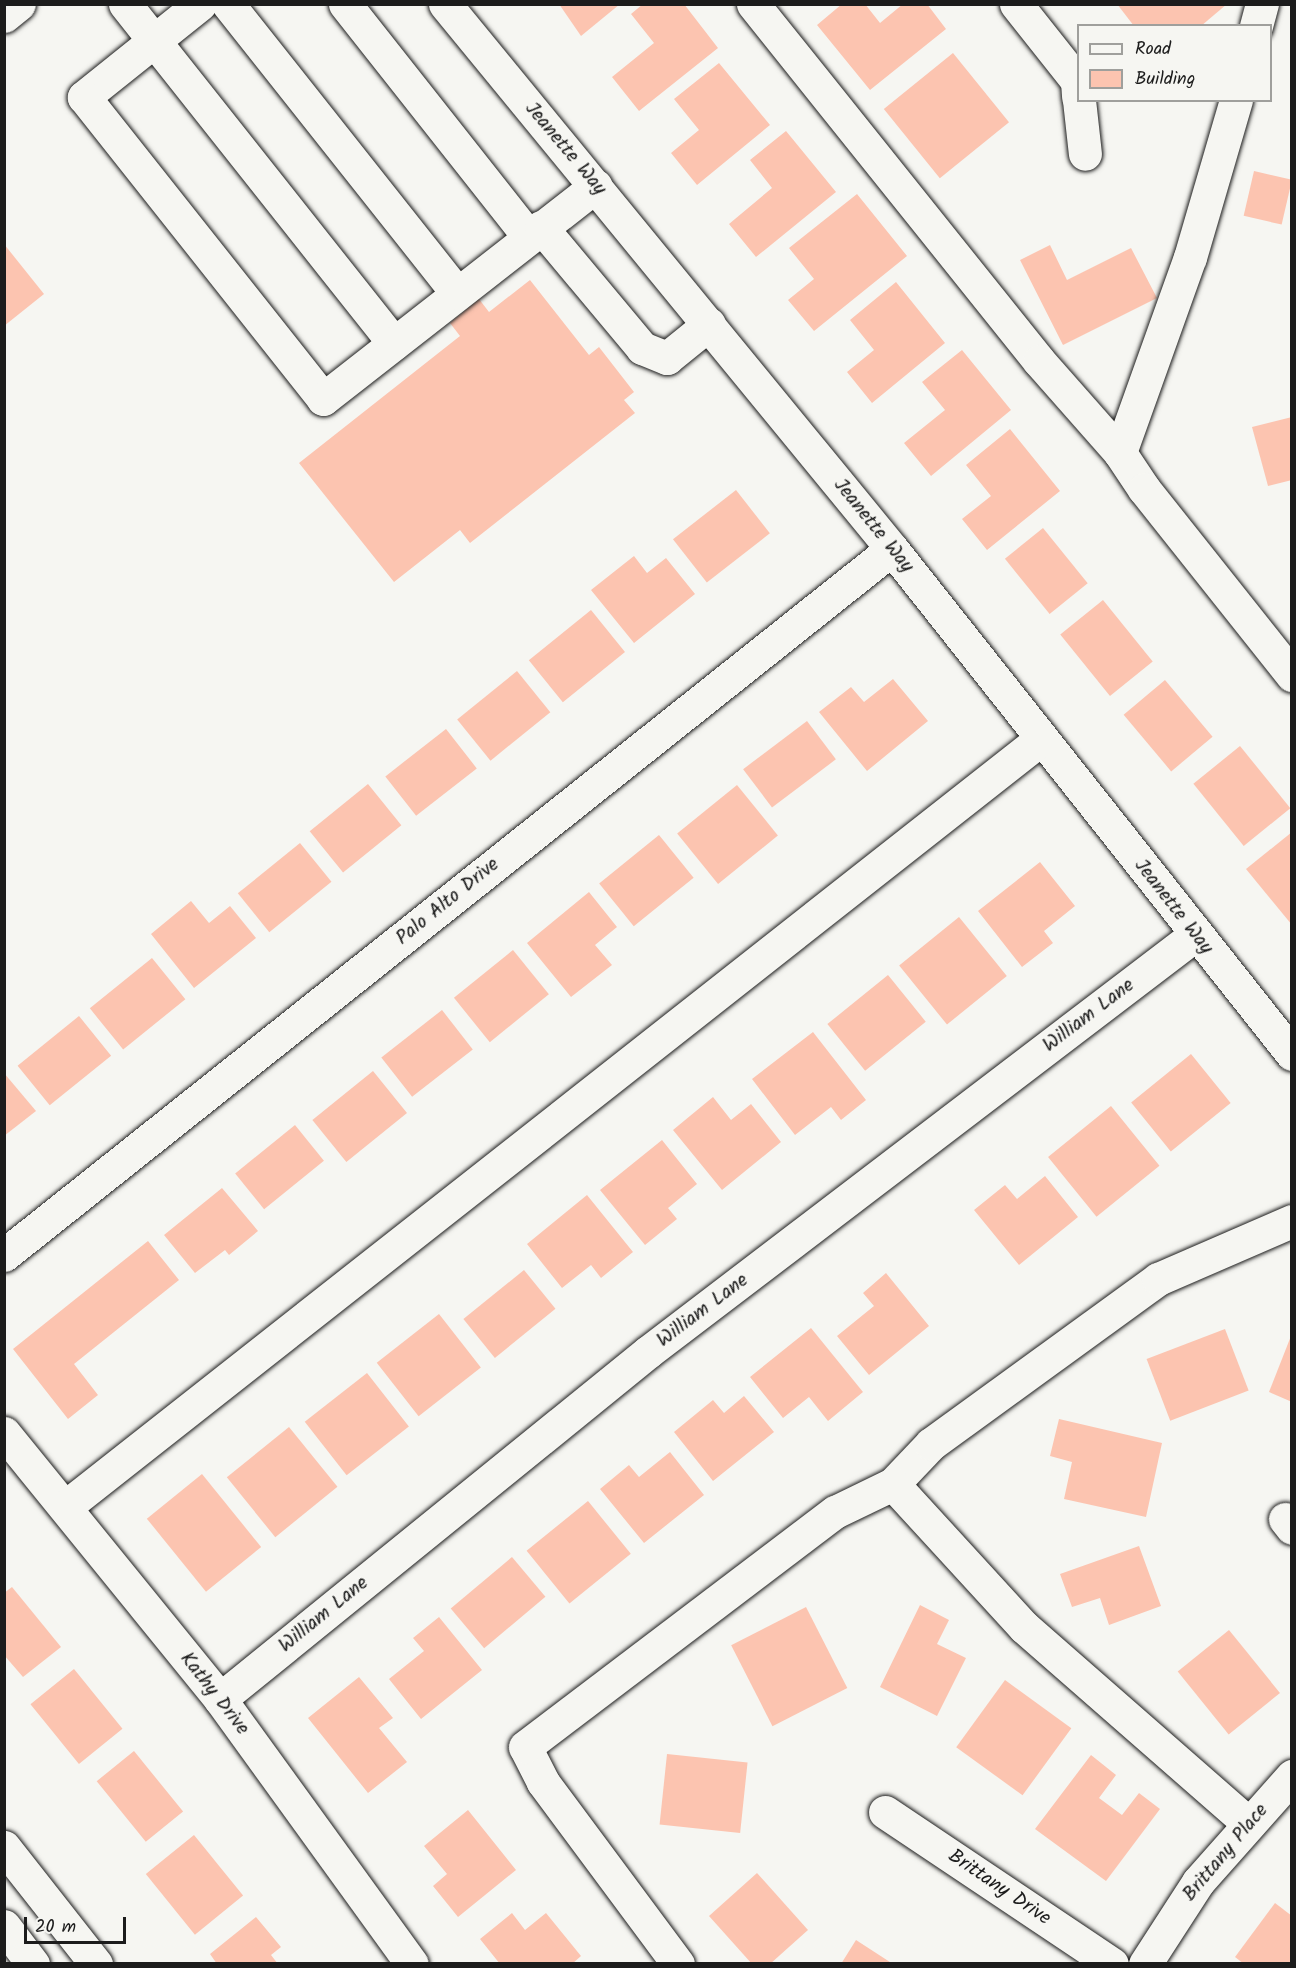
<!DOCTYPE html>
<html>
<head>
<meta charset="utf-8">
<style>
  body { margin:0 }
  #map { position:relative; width:1296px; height:1968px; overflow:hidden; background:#f6f6f2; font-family:Kalam,sans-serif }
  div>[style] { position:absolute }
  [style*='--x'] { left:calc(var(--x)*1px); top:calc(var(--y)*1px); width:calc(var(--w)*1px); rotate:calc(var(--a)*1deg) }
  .building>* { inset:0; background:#fcc4b0; transform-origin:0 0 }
  .roads { filter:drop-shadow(0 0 2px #1c1c1c) drop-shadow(0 0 2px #1c1c1c) }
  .minor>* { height:33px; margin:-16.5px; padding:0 16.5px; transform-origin:16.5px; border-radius:16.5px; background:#f6f6f2 }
  .major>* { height:33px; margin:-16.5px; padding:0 16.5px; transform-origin:16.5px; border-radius:16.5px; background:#f6f6f2 }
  span { translate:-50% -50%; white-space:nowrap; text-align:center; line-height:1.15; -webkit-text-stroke:5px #f6f6f2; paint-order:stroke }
  .street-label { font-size:20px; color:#1c1c1c }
  .frame { position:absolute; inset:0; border:6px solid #1c1c1c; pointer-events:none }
  .legend { position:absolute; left:1077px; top:24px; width:195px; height:78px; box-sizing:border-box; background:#f6f6f2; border:2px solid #9f9f9c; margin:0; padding:8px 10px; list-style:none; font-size:18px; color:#1c1c1c }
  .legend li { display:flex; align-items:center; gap:12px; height:30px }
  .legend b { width:30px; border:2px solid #9f9f9c }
  .scale { position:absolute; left:24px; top:1917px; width:102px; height:27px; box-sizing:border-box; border:3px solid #1c1c1c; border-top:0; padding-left:8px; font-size:18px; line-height:21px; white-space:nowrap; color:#1c1c1c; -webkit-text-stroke:4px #f6f6f2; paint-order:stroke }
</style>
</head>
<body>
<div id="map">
  <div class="building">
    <i style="clip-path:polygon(559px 4px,620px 4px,581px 36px)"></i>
    <i style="clip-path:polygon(643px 4px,684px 4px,718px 48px,639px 111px,612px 77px,654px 43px,631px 14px)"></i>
    <i style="clip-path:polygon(842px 4px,865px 4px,880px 23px,903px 4px,927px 4px,946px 29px,870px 90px,817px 25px)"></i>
    <i style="clip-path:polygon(1117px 4px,1227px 4px,1201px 26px,1134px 26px)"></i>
    <i style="left:953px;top:53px;width:89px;height:89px;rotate:51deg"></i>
    <i style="clip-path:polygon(719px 63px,770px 125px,697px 185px,671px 153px,699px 130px,674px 99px)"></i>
    <i style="clip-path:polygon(786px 131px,836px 192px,756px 257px,729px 224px,772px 188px,750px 160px)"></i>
    <i style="left:1254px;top:171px;width:39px;height:46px;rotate:13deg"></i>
    <i style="clip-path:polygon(857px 194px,907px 256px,814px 331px,788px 300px,814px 279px,789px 248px)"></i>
    <i style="clip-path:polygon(4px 244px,44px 294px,4px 326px)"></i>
    <i style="clip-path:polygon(1050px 245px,1067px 280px,1131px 248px,1157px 298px,1063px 345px,1020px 260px)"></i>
    <i style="clip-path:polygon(530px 280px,589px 355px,599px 347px,634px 392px,624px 400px,635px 413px,470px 543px,460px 530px,394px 582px,299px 463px,460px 336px,450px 323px,479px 299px,489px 312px)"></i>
    <i style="clip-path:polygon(896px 282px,945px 343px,872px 403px,847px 372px,874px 350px,850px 320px)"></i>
    <i style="clip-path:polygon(962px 350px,1011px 410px,931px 476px,904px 443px,945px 410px,922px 382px)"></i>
    <i style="clip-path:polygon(1292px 417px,1292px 480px,1268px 486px,1252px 427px)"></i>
    <i style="clip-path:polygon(1010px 429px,1060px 491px,987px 550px,962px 519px,991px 496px,966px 465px)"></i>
    <i style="left:736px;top:490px;width:55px;height:80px;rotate:52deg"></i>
    <i style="left:1043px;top:528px;width:71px;height:49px;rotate:51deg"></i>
    <i style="clip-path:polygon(634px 556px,647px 573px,666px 558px,695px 594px,634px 643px,591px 590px)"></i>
    <i style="left:1103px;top:600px;width:79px;height:55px;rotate:51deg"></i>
    <i style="left:591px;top:610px;width:54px;height:80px;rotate:51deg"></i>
    <i style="left:517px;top:671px;width:53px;height:77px;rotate:51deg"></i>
    <i style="clip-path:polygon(893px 679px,928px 721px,867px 771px,819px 712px,851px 687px,864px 702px)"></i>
    <i style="left:1165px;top:680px;width:74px;height:54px;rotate:50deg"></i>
    <i style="left:807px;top:721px;width:48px;height:80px;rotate:53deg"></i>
    <i style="left:446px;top:729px;width:50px;height:77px;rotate:52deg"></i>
    <i style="left:1240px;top:746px;width:80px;height:60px;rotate:51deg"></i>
    <i style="left:368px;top:784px;width:53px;height:75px;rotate:51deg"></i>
    <i style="left:737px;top:785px;width:65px;height:77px;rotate:51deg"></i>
    <i style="clip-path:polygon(1292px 832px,1292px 925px,1246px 869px)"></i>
    <i style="left:659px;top:835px;width:55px;height:77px;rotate:51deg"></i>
    <i style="left:300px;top:843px;width:50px;height:80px;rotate:51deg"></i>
    <i style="clip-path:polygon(1040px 862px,1075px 906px,1044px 931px,1053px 943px,1022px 967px,978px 911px)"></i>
    <i style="clip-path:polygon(589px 892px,617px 927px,595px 945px,612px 965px,571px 997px,527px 943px)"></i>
    <i style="clip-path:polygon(191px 901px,209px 923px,230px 906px,256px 938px,194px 988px,151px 934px)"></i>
    <i style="left:959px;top:917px;width:76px;height:77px;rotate:51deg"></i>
    <i style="left:513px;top:950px;width:57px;height:76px;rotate:51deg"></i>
    <i style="left:152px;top:958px;width:53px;height:80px;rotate:51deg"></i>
    <i style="left:888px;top:975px;width:60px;height:78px;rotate:51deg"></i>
    <i style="left:442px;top:1010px;width:50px;height:77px;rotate:52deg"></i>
    <i style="left:79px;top:1016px;width:51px;height:79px;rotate:51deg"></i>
    <i style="clip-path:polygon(813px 1032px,866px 1100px,841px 1120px,831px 1107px,795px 1135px,752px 1079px)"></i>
    <i style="left:1191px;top:1054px;width:63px;height:77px;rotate:51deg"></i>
    <i style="left:373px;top:1071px;width:54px;height:78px;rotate:51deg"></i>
    <i style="clip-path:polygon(4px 1073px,36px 1111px,4px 1136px)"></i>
    <i style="clip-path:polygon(713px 1097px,731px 1120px,751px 1104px,781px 1142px,722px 1190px,673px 1130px)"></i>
    <i style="left:1111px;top:1106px;width:77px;height:81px;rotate:51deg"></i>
    <i style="left:295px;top:1125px;width:46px;height:77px;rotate:51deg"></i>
    <i style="clip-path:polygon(662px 1140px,697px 1184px,668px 1208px,677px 1219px,645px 1245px,600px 1190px)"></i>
    <i style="clip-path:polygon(1045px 1176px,1078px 1217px,1019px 1265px,974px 1210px,1005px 1185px,1017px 1199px)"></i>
    <i style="clip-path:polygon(222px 1188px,258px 1231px,229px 1255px,225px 1250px,195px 1273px,164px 1235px)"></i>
    <i style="clip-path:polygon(587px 1195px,633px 1252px,601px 1278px,591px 1265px,562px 1288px,527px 1244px)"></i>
    <i style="clip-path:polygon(148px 1241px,179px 1280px,74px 1364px,98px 1395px,68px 1419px,13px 1349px)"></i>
    <i style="left:524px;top:1270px;width:50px;height:78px;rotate:51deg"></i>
    <i style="clip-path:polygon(886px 1273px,929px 1326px,869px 1375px,837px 1336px,874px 1306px,863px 1293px)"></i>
    <i style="left:439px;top:1314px;width:68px;height:79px;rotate:52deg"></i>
    <i style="clip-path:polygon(811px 1328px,863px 1392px,828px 1421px,809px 1397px,783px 1418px,750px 1377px)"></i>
    <i style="left:1225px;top:1329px;width:66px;height:84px;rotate:69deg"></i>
    <i style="clip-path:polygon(1291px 1336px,1292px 1336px,1292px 1402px,1269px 1392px)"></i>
    <i style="left:367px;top:1373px;width:68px;height:79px;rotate:52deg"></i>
    <i style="clip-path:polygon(744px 1396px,774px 1432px,713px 1481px,674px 1432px,713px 1400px,724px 1413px)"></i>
    <i style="clip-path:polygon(1059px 1419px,1162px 1443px,1146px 1517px,1064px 1499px,1072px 1462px,1050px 1456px)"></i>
    <i style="left:289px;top:1427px;width:77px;height:80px;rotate:51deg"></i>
    <i style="clip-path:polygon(670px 1452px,704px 1495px,644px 1543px,600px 1489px,629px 1465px,639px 1477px)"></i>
    <i style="left:202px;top:1474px;width:94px;height:71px;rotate:51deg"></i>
    <i style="left:588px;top:1501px;width:68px;height:79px;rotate:51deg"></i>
    <i style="clip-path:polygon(1139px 1546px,1161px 1606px,1109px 1625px,1100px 1598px,1072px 1607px,1060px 1574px)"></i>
    <i style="left:512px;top:1557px;width:52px;height:80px;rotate:50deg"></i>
    <i style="clip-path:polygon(12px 1587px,61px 1647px,23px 1677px,4px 1655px,4px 1593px)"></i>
    <i style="clip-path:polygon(920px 1605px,949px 1620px,937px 1644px,966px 1658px,937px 1716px,880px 1687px)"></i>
    <i style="left:806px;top:1607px;width:91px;height:84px;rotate:63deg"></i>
    <i style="clip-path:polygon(439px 1617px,482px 1670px,421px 1719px,389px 1679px,424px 1651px,413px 1638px)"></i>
    <i style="left:1229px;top:1630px;width:81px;height:66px;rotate:51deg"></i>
    <i style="left:74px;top:1669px;width:77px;height:56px;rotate:51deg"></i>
    <i style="clip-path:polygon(359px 1677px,393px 1718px,379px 1728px,407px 1762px,368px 1793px,308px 1718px)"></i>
    <i style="left:1005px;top:1680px;width:82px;height:83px;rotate:36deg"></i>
    <i style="left:134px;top:1751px;width:78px;height:48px;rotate:51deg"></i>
    <i style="left:667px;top:1754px;width:81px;height:71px;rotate:6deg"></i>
    <i style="clip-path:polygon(1091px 1755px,1116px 1775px,1099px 1798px,1122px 1815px,1139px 1793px,1160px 1809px,1106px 1881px,1035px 1829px)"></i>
    <i style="clip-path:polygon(468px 1810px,516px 1870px,458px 1917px,433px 1886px,447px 1874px,424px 1846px)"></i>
    <i style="left:194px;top:1835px;width:78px;height:62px;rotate:51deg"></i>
    <i style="clip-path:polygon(757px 1873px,808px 1930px,770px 1964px,752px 1964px,709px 1916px)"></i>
    <i style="clip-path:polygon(1275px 1903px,1292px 1916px,1292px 1964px,1244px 1964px,1235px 1957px)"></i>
    <i style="clip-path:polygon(512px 1913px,525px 1930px,546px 1913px,581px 1956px,572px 1964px,500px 1964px,480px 1939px)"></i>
    <i style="clip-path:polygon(256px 1917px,281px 1947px,271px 1955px,278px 1964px,217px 1964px,210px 1954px)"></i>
    <i style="clip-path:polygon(856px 1940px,893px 1964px,841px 1964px)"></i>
  </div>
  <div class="roads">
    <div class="minor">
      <i style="--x:125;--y:4;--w:433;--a:51.6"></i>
      <i style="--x:200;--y:4;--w:149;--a:141.3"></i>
      <i style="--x:84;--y:97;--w:385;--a:51.6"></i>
      <i style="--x:323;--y:399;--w:346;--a:-38"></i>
      <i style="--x:228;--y:4;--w:369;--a:51.6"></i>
      <i style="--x:345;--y:4;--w:295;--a:51.7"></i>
      <i style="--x:445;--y:4;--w:705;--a:50.64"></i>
      <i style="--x:892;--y:549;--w:644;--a:51.62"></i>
      <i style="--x:753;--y:4;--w:457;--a:51.3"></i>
      <i style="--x:1039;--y:361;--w:123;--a:48.6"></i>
      <i style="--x:1016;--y:4;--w:98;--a:51.6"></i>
      <i style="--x:1077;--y:81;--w:16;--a:86"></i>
      <i style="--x:4;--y:16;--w:19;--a:-39"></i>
      <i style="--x:1256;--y:26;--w:23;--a:-75"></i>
      <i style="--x:1079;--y:100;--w:54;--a:83.7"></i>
      <i style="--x:1236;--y:100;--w:164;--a:106.3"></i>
      <i style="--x:1190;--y:257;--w:208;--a:109.7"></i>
      <i style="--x:1120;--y:453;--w:43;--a:56.3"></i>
      <i style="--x:1144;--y:489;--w:238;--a:51.5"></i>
      <i style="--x:541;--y:227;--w:158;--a:50.1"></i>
      <i style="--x:642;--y:348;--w:27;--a:22"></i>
      <i style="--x:667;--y:358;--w:54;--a:-39"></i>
      <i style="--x:4;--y:1255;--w:1134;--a:-38.49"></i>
      <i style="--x:4;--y:1433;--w:343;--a:50.9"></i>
      <i style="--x:220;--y:1699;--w:327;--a:54.1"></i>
      <i style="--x:893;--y:1484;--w:55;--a:-46.5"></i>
      <i style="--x:931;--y:1444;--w:281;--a:-36"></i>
      <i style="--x:1158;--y:1279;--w:146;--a:-23.4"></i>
      <i style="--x:65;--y:1507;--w:1242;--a:-38.2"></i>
      <i style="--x:1285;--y:1519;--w:11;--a:52"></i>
      <i style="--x:220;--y:1699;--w:551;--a:-39.03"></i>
      <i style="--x:648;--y:1352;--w:688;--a:-37.32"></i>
      <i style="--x:885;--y:1812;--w:273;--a:33.8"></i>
      <i style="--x:678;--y:1964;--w:227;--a:-126.6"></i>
      <i style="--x:543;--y:1782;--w:39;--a:-117"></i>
      <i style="--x:525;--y:1747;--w:389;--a:-37.2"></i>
      <i style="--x:835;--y:1512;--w:64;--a:-25.8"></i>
      <i style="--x:893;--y:1484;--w:194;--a:47.5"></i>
      <i style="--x:1024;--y:1627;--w:299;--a:41.2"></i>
      <i style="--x:1145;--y:1964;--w:98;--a:-57.1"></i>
      <i style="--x:1198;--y:1882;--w:142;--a:-48.4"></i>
    </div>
    <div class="major">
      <i style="--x:4;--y:1847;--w:149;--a:51.8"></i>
      <i style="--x:4;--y:1926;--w:48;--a:52.7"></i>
    </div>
  </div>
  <div class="street-label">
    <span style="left:565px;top:149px;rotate:50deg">Jeanette Way</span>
    <span style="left:873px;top:526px;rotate:51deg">Jeanette Way</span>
    <span style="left:448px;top:902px;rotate:-39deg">Palo Alto Drive</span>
    <span style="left:1173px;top:907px;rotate:52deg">Jeanette Way</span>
    <span style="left:1089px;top:1016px;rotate:-37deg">William Lane</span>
    <span style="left:703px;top:1311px;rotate:-37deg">William Lane</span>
    <span style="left:324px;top:1615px;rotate:-39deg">William Lane</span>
    <span style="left:214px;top:1694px;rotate:52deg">Kathy Drive</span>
    <span style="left:1226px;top:1853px;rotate:-50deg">Brittany Place</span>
    <span style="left:999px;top:1888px;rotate:34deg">Brittany Drive</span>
  </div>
  <div class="frame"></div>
  <ul class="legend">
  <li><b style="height:8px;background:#f6f6f2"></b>Road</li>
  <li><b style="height:16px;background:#fcc4b0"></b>Building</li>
  </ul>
  <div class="scale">20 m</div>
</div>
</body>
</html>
